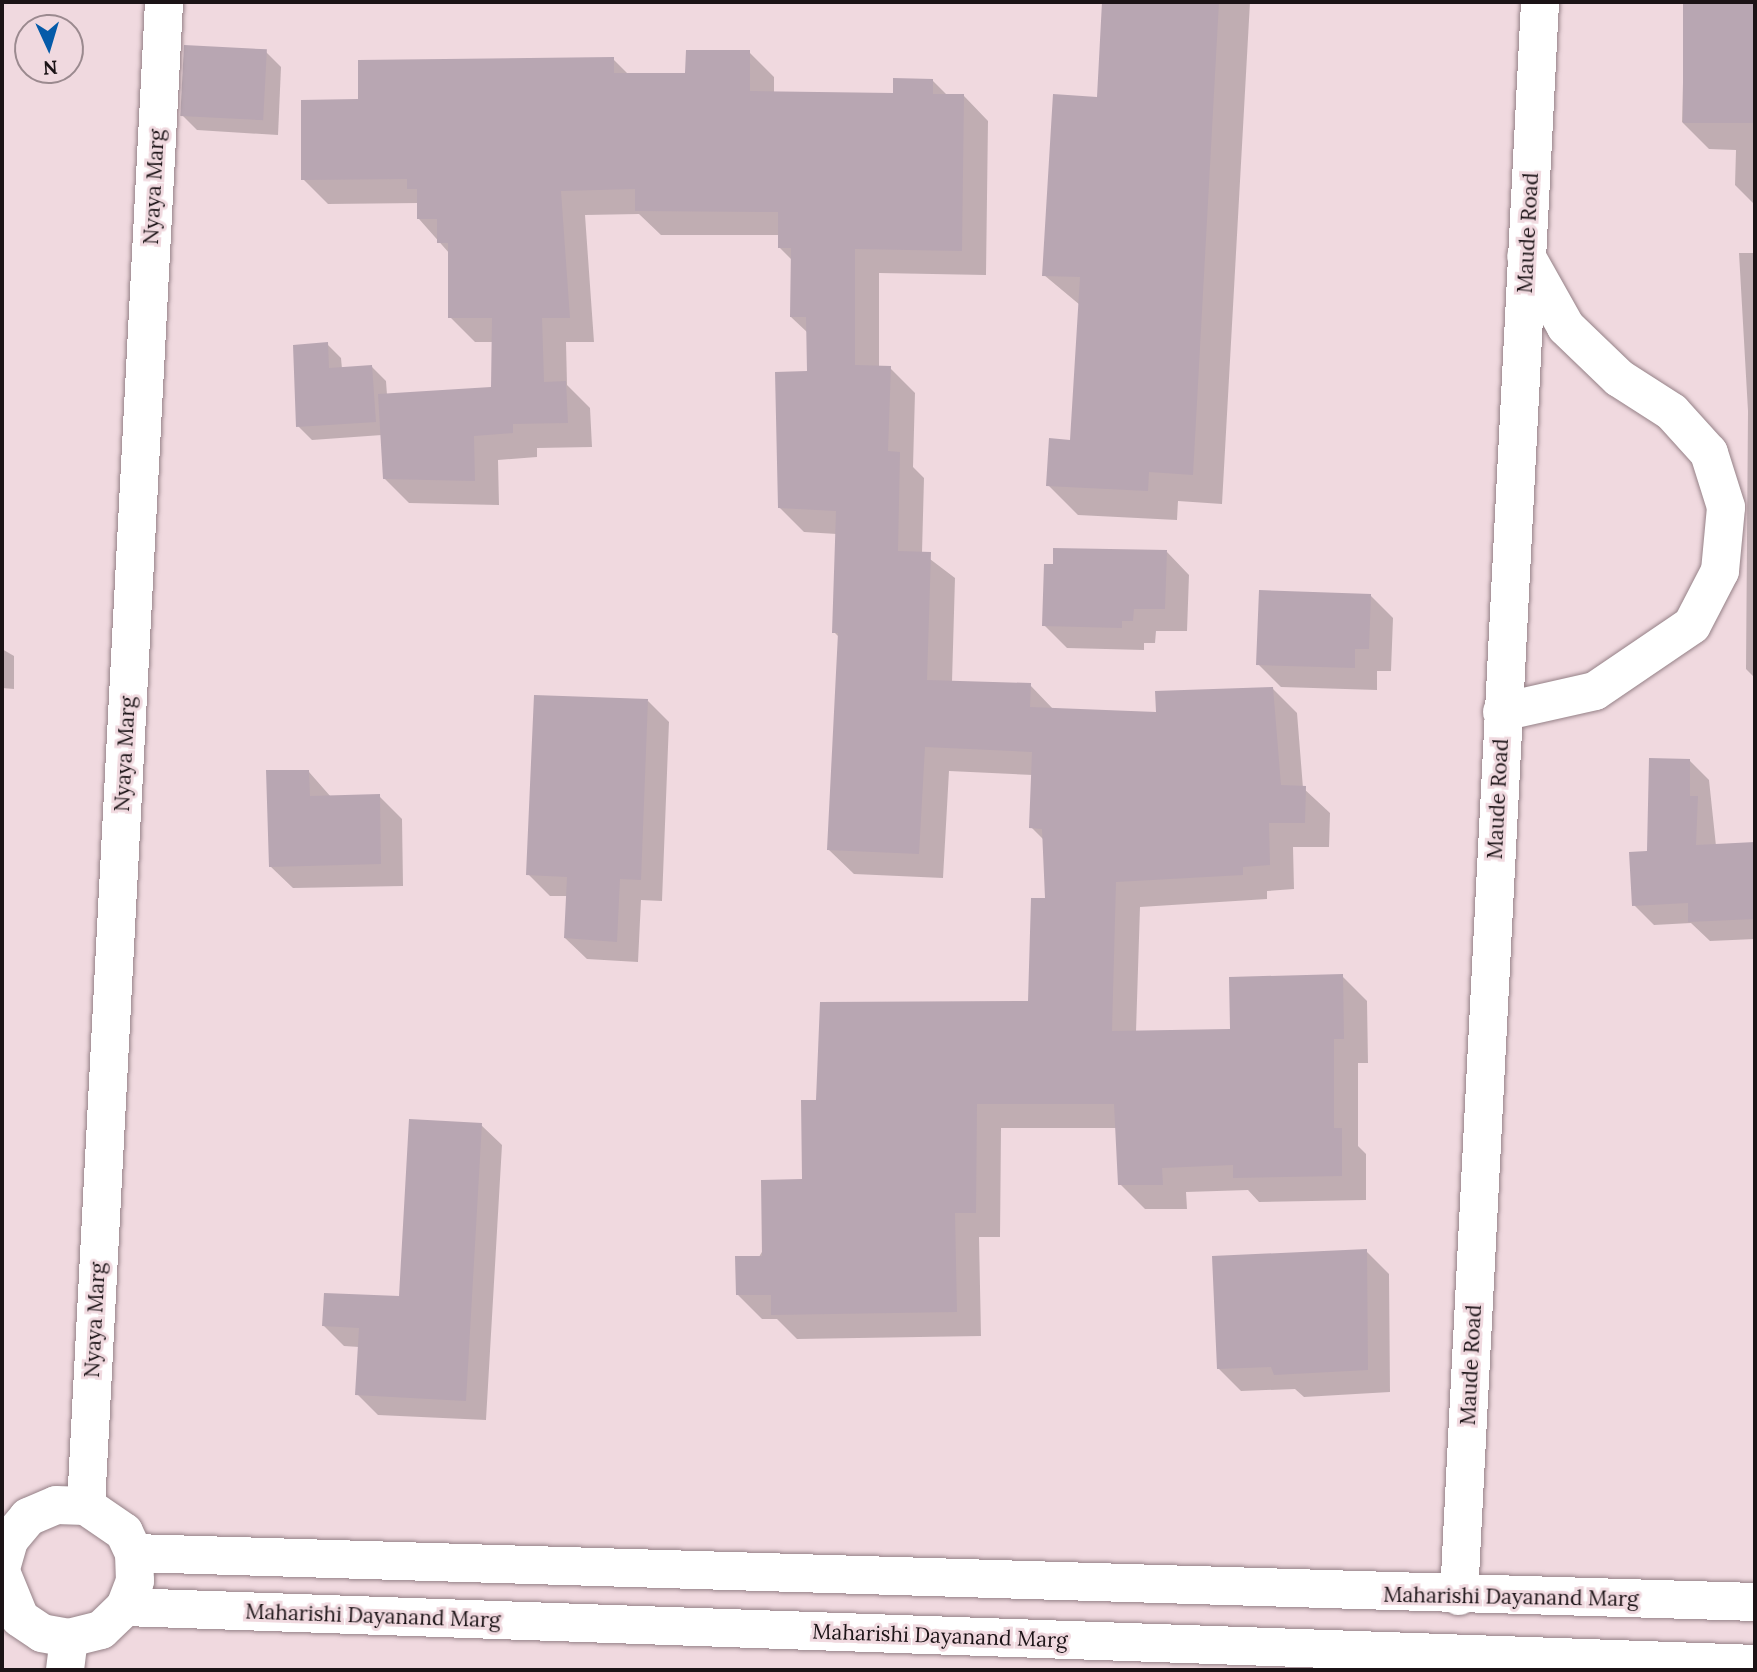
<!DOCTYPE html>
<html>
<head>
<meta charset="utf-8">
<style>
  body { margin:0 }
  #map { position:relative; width:1757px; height:1672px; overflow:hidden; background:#f0d9df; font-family:Lora,serif }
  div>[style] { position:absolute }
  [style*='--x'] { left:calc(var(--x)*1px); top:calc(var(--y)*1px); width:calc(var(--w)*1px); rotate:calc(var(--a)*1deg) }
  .shadow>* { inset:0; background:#0003 }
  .building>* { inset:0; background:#b8a6b2; transform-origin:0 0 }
  .roads { filter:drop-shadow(0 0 2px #958187) drop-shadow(0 0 2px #958187) }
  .minor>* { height:38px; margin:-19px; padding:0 19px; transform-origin:19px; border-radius:19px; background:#fff }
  span { translate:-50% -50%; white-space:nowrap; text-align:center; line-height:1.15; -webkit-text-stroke:6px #f0d9df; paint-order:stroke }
  .street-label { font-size:21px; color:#1b1316 }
  .frame { position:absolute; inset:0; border:4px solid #1b1316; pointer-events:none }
  .north { position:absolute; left:14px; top:14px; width:70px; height:70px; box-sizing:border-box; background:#f0d9df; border:2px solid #9b8a8f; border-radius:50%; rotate:176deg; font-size:19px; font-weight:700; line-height:28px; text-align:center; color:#1b1316 }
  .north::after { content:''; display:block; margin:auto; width:24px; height:32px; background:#055ba9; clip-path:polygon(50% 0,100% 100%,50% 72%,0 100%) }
</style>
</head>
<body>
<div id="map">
  <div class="shadow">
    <i style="clip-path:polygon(1104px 2px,1250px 2px,1222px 504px,1178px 501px,1177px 520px,1078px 515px,1048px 485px,1072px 442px,1080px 305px,1044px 275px,1098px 99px)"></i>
    <i style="clip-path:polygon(1685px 2px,1755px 2px,1755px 205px,1735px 185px,1736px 150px,1709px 149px,1682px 122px)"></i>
    <i style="clip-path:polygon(266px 52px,281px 67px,278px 135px,197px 130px,182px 115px)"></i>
    <i style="clip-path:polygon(749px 52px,774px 77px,774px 93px,895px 95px,932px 80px,948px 96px,964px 96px,988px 121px,986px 275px,879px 273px,879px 368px,890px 368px,915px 393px,913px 467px,924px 478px,922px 553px,955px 578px,952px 682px,1030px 685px,1054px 710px,1158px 714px,1272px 688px,1297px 713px,1303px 788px,1330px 813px,1329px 847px,1293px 847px,1294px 889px,1267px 891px,1267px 899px,1140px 907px,1136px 1032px,1232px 1031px,1342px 976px,1367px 1001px,1368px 1063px,1358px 1063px,1358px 1146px,1366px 1154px,1366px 1200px,1259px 1202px,1248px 1190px,1186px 1192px,1187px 1209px,1145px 1209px,1120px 1184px,1117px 1128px,1001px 1128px,1000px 1237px,979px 1237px,981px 1336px,797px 1339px,777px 1319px,762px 1319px,737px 1294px,804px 1181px,818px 1101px,1029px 1003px,1047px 900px,1045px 841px,1031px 827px,1033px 775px,949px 771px,943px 878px,854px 874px,829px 850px,840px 638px,834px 632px,837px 534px,804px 532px,779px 507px,809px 372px,808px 333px,791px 317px,792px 260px,779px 247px,780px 235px,661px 235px,639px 214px,585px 215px,594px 342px,566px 342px,567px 385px,590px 408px,592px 447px,537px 448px,537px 457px,498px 460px,499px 505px,409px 503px,384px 478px,382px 435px,312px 440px,298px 426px,327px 344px,341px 358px,342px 369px,372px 367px,386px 381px,387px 395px,492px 389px,495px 342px,475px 342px,450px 317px,450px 254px,419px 219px,419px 203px,328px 204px,303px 179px,360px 101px,613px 59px,629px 75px,687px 75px)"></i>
    <i style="clip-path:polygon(1739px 253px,1755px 253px,1755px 678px,1746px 669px,1748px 411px)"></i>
    <i style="clip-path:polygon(1167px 552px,1189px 575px,1187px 631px,1156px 631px,1155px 643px,1144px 643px,1144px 650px,1067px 648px,1044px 625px)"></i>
    <i style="clip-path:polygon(1370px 595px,1393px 618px,1391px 671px,1377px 671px,1377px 690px,1281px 687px,1258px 664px)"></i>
    <i style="clip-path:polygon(2px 649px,14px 656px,14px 689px,2px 688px)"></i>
    <i style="clip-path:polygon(648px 701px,669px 722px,662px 901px,641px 900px,638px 962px,587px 959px,565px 938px,568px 896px,550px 896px,528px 874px)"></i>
    <i style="clip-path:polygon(1690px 761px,1709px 780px,1716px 846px,1755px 844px,1755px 939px,1710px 941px,1691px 923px,1654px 925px,1634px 905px,1649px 852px)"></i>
    <i style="clip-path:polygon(309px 772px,331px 797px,379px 796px,402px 819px,403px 886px,293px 888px,270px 866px)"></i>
    <i style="clip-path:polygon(481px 1125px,502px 1145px,486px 1420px,378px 1415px,357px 1394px,359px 1347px,344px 1346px,323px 1325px,401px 1298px)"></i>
    <i style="clip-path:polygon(1366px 1251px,1389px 1274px,1390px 1392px,1304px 1397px,1295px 1389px,1241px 1391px,1218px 1368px)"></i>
  </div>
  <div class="building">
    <i style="clip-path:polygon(1102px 2px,1219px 2px,1193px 475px,1149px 472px,1148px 491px,1046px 486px,1049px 438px,1070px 440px,1080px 277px,1042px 276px,1053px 94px,1097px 97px)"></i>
    <i style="left:1683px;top:2px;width:72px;height:121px"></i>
    <i style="left:184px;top:45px;width:83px;height:71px;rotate:3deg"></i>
    <i style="clip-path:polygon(686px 50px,750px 50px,750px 91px,893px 93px,893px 78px,933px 79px,933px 94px,964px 94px,962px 251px,855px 249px,855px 365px,891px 366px,888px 451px,900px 452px,898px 551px,931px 552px,927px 680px,1031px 683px,1030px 707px,1156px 712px,1155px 691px,1273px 687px,1281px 785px,1306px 786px,1305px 823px,1269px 823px,1270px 865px,1243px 867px,1243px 875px,1116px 882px,1112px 1031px,1230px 1029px,1229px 977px,1343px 974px,1344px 1039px,1334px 1039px,1334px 1128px,1342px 1128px,1342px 1176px,1233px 1178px,1233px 1165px,1162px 1168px,1163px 1185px,1118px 1185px,1114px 1104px,977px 1104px,976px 1213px,955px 1213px,957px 1312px,771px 1315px,771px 1295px,736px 1295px,735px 1256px,762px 1256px,761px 1180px,802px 1179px,801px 1100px,816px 1100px,820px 1002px,1028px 1001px,1031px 898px,1045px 898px,1042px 829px,1029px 828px,1032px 752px,925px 747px,919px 854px,827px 850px,838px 633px,832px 633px,836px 511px,778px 508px,775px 372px,807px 371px,806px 317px,790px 317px,791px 248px,778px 248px,778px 212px,635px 211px,635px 189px,561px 191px,570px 318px,542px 318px,544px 382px,566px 381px,568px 423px,513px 424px,513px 433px,474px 436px,475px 481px,383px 479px,378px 394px,491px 387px,492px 318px,448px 318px,448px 243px,437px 243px,437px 219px,417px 219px,417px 189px,407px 189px,407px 179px,301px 180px,301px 100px,358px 99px,358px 60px,614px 57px,614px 73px,685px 73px)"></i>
    <i style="clip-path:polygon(328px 342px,329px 368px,372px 365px,376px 422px,296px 427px,293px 345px)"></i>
    <i style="clip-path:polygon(1053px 548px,1167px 550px,1165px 609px,1134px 609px,1133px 621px,1122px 621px,1122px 628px,1042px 626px,1044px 564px,1053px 564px)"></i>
    <i style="clip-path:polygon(1259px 590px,1371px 594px,1369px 649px,1355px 649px,1355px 668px,1256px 665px)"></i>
    <i style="clip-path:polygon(534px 695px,648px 699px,641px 880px,620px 879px,617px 942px,564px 938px,567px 877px,526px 875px)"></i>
    <i style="clip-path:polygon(1649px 758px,1690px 759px,1690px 796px,1698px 796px,1696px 845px,1755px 842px,1755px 919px,1688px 922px,1688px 903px,1632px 906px,1629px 852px,1647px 851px)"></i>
    <i style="clip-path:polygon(266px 770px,309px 770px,310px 796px,380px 794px,381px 864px,269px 867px)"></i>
    <i style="clip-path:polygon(409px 1119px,482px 1123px,466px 1401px,355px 1395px,359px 1328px,322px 1326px,324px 1293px,399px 1296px)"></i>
    <i style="clip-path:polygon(1367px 1249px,1368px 1370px,1274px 1375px,1271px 1367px,1217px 1369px,1212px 1256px)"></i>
  </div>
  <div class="roads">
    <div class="minor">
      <i style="--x:1502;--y:712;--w:95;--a:-12.7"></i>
      <i style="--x:1595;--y:691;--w:117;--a:-34.2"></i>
      <i style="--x:1692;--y:625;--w:61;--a:-62.6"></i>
      <i style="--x:1720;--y:571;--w:64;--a:-84.6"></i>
      <i style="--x:1726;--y:507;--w:57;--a:-107.5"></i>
      <i style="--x:1709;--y:453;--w:55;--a:-132.1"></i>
      <i style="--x:1672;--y:412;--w:63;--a:-147.3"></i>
      <i style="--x:1619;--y:378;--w:74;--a:-136.1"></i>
      <i style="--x:1566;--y:327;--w:81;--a:-119.4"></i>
      <i style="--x:86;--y:1506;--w:1506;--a:-87.03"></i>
      <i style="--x:134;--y:1553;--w:1622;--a:1.73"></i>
      <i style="--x:2;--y:1565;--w:26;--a:-74"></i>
      <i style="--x:9;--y:1540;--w:30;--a:-50"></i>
      <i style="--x:28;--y:1517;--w:30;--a:-23"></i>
      <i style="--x:56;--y:1505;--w:30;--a:2"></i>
      <i style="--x:86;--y:1506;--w:46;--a:34.4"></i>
      <i style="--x:124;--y:1532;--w:23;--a:65"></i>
      <i style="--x:134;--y:1553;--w:28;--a:88"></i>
      <i style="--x:135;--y:1581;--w:28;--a:111"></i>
      <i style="--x:125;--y:1607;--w:33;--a:136"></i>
      <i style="--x:101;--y:1630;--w:33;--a:166"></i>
      <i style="--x:69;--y:1638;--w:27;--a:-170"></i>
      <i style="--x:42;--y:1633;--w:27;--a:-146"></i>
      <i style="--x:20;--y:1618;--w:48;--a:-112.2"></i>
      <i style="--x:1459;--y:1596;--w:1596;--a:-87.09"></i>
      <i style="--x:125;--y:1607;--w:1631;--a:2"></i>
      <i style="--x:65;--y:1670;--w:32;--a:-83"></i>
    </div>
  </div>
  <div class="street-label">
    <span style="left:154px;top:187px;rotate:-87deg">Nyaya Marg</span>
    <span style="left:1528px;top:233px;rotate:-87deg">Maude Road</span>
    <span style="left:125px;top:754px;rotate:-87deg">Nyaya Marg</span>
    <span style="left:1498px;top:799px;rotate:-87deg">Maude Road</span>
    <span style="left:95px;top:1320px;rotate:-87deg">Nyaya Marg</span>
    <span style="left:1471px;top:1365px;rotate:-87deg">Maude Road</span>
    <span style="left:1511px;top:1597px;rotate:1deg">Maharishi Dayanand Marg</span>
    <span style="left:373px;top:1616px;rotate:2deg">Maharishi Dayanand Marg</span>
    <span style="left:940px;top:1636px;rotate:2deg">Maharishi Dayanand Marg</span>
  </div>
  <div class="frame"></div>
  <div class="north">N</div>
</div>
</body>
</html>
